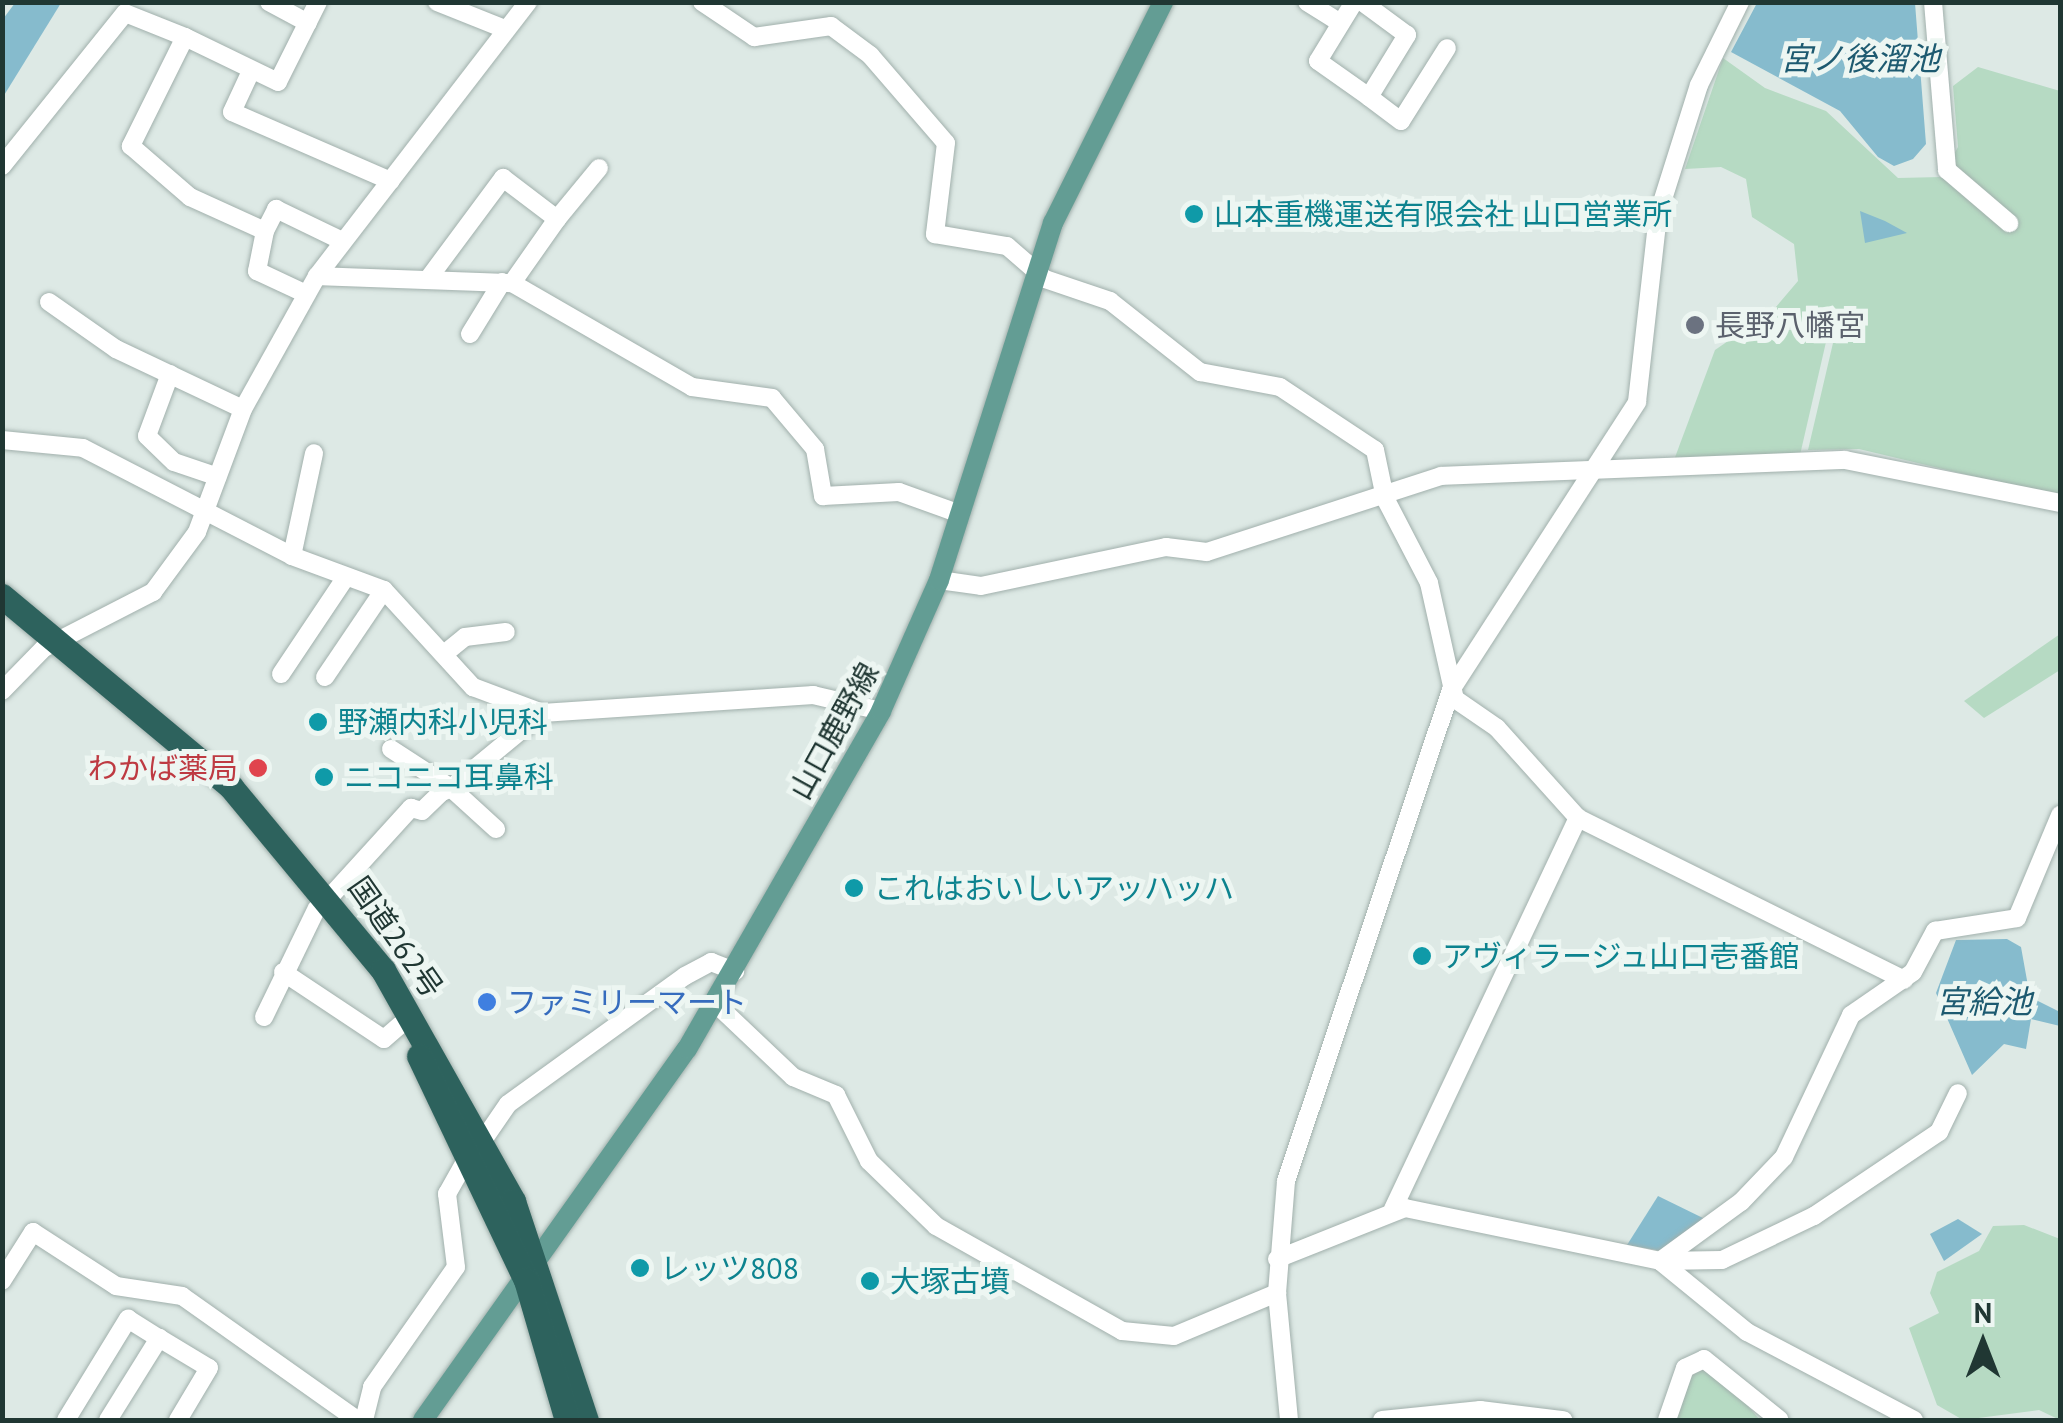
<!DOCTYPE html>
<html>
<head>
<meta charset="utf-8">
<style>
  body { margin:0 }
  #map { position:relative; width:2063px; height:1423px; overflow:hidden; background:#dde9e5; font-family:"PT Sans","Noto Sans JP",sans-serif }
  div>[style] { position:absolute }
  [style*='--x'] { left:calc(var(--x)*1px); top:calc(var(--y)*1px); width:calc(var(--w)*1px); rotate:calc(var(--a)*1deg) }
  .green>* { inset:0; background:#b6dac3 }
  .water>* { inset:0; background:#86bbcd }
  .roads { filter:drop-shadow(0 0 2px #a1b0ac) drop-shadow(0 0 2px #a1b0ac) }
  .minor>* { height:18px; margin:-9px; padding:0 9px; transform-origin:9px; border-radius:9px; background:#fff }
  .major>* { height:20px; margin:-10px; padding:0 10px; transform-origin:10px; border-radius:10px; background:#639d94 }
  .highway>* { height:25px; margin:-12.5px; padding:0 12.5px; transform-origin:12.5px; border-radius:12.5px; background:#2d625d }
  .dots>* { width:28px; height:28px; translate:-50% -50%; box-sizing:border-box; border:5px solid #edf6f2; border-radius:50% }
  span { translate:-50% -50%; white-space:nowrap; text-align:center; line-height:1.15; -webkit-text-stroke:10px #edf6f2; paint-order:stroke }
  .culture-label { font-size:30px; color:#0d838f }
  .left { translate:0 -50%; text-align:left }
  .worship-label { font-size:30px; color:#5b616d }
  .street-label { font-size:30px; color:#203733 }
  .health-label { font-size:30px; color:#be3a42 }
  .right { translate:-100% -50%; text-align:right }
  .shop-label { font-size:30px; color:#366cbe }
  .water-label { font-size:32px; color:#1d5a70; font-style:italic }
  .frame { position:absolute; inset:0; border:5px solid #203733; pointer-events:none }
  .north { position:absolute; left:1933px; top:1293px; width:100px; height:100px; -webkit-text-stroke:8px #edf6f2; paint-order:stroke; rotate:0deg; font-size:28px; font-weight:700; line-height:40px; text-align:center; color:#203733 }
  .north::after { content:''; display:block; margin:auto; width:35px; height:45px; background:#203733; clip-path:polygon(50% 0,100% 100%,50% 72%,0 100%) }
</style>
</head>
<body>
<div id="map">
  <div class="green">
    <i style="clip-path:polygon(1723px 58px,1765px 88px,1826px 111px,1898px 178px,1941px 177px,1958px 147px,1953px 86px,1978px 67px,2060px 91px,2060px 497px,1859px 449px,1808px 450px,1833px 343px,1815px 323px,1764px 321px,1798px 281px,1794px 244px,1752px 217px,1746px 179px,1721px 167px,1685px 169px)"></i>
    <i style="clip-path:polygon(1747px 328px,1814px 331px,1826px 342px,1800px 455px,1674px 460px,1715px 350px)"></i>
    <i style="clip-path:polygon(2060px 634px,2060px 670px,1984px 718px,1964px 701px)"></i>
    <i style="clip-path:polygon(2024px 1225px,2060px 1239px,2060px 1420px,2039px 1410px,1963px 1420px,1937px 1405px,1909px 1328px,1939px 1313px,1930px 1293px,1937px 1272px,1979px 1251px,1993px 1226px)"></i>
    <i style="clip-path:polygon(1700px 1369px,1726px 1381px,1760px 1420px,1676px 1420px,1685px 1383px)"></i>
  </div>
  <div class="water">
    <i style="clip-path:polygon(15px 3px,61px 3px,3px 97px,3px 19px)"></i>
    <i style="clip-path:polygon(1757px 3px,1915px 3px,1926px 144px,1913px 159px,1894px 166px,1878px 157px,1840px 111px,1731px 52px)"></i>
    <i style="clip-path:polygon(1860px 211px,1885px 221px,1907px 233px,1865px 243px)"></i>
    <i style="clip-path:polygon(2007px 939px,2021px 947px,2030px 997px,2060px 1012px,2060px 1026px,2031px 1019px,2026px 1049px,2004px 1044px,1972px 1075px,1936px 993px,1956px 940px)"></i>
    <i style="clip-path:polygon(1658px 1196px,1705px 1219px,1662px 1251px,1627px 1245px)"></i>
    <i style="clip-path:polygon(1958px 1219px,1982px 1234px,1944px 1261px,1930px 1234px)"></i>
  </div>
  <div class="roads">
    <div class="minor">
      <i style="--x:269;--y:2;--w:44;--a:28.3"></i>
      <i style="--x:318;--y:2;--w:89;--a:116.6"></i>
      <i style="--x:278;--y:82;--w:103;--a:-154.2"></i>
      <i style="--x:185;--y:37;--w:122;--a:116.4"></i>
      <i style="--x:131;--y:146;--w:78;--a:40.8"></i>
      <i style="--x:190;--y:197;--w:82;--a:24.4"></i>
      <i style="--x:265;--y:231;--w:25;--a:-63"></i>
      <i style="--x:276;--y:209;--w:71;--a:25.8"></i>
      <i style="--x:437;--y:2;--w:73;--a:21.7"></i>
      <i style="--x:702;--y:2;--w:63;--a:33.9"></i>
      <i style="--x:754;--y:37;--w:78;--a:-8.1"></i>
      <i style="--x:831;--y:26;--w:49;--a:36.6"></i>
      <i style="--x:870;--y:55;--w:116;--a:49.2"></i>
      <i style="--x:946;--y:143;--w:92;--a:96.9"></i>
      <i style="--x:935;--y:234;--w:73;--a:9.5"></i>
      <i style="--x:1007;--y:246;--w:50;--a:41"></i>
      <i style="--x:1045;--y:279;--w:69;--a:18.7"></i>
      <i style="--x:1110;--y:301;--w:115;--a:38.3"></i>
      <i style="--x:1200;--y:372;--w:81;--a:10.6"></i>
      <i style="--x:1280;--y:387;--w:114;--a:33.6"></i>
      <i style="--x:1375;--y:450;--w:49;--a:78.2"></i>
      <i style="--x:1385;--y:498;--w:96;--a:62.6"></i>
      <i style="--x:1429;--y:583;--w:119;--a:77.4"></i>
      <i style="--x:1455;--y:699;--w:51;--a:34.6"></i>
      <i style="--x:1497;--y:728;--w:121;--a:48"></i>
      <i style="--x:1578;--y:818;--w:364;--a:26.4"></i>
      <i style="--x:1307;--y:2;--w:34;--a:32"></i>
      <i style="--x:1354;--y:2;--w:69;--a:121.4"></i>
      <i style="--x:1318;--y:61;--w:62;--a:35.2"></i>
      <i style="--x:1369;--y:97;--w:73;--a:-58.5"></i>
      <i style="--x:1407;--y:35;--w:56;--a:-143.7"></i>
      <i style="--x:1933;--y:2;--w:169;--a:85.2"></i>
      <i style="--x:1947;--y:170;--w:82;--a:40.5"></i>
      <i style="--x:251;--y:71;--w:45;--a:114.9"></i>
      <i style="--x:232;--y:112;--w:173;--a:23.5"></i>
      <i style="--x:1369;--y:97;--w:40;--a:37"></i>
      <i style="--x:1401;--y:121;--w:86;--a:-57.8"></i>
      <i style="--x:2;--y:166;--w:196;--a:-51.2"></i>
      <i style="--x:125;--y:13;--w:65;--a:21.8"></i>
      <i style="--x:557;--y:219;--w:66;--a:-50.5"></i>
      <i style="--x:265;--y:231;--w:41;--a:101.3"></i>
      <i style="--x:257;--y:271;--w:54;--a:25.1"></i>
      <i style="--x:317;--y:276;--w:195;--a:2.1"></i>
      <i style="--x:512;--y:283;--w:208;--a:30"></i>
      <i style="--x:692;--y:387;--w:81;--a:7.8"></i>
      <i style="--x:772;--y:398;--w:67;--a:49.9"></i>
      <i style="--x:815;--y:449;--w:48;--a:80.3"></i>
      <i style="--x:823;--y:496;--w:76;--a:-3"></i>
      <i style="--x:899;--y:492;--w:65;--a:19.8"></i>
      <i style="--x:428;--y:279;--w:126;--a:-53.4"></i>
      <i style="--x:503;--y:178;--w:68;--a:37.2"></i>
      <i style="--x:557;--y:219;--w:78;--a:125.1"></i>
      <i style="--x:49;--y:302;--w:82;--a:35"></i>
      <i style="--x:116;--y:349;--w:140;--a:25.3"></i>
      <i style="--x:470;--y:334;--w:61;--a:-58.4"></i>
      <i style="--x:170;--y:374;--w:66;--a:110.4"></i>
      <i style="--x:147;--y:436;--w:37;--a:44"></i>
      <i style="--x:174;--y:462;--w:46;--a:18.8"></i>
      <i style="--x:2;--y:440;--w:81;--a:5.6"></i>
      <i style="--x:83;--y:448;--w:235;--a:27.3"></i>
      <i style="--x:292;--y:556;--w:98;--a:20.3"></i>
      <i style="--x:384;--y:590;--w:132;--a:47.5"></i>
      <i style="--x:473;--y:687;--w:74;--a:20.6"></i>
      <i style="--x:542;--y:713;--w:272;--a:-3.8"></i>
      <i style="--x:813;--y:695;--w:70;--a:13.2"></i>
      <i style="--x:292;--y:556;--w:105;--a:-77.9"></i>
      <i style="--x:939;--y:580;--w:42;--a:8.1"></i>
      <i style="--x:981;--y:586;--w:189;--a:-11.9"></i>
      <i style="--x:1166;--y:547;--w:41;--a:7"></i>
      <i style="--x:1207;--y:552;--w:246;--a:-18"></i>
      <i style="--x:1441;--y:476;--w:404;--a:-2.3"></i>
      <i style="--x:1845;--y:460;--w:219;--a:11.3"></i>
      <i style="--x:444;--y:654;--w:27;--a:-39"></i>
      <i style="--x:465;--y:637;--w:41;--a:-7"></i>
      <i style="--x:281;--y:674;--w:117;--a:-56.2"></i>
      <i style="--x:325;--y:677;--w:105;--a:-55.9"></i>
      <i style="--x:2;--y:691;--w:60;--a:-45.7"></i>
      <i style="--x:44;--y:648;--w:123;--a:-27.2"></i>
      <i style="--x:153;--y:592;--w:74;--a:-53.7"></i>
      <i style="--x:197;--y:532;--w:131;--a:-69.5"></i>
      <i style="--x:243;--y:409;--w:152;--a:-60.9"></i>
      <i style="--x:317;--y:276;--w:346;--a:-52.4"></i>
      <i style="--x:391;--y:749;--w:72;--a:33"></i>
      <i style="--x:451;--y:788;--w:118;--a:-39.5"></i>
      <i style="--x:329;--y:898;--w:122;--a:-47.7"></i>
      <i style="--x:411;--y:808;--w:11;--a:15"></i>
      <i style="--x:422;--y:811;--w:28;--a:-44"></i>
      <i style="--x:442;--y:792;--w:10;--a:-24"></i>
      <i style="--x:451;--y:788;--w:61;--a:42.3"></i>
      <i style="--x:283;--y:972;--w:121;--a:33.6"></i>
      <i style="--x:384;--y:1039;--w:21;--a:-41"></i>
      <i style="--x:715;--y:1003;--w:108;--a:43.5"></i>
      <i style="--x:793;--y:1077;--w:47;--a:22.7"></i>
      <i style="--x:836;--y:1095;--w:74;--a:63.4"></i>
      <i style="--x:869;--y:1161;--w:93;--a:44.1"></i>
      <i style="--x:936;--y:1226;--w:214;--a:29.4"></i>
      <i style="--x:1122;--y:1331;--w:52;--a:5.5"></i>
      <i style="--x:1174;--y:1336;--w:112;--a:-22.7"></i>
      <i style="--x:264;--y:1017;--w:121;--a:-64.1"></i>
      <i style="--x:484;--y:1139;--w:42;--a:-55.6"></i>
      <i style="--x:508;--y:1104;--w:218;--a:-35.9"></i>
      <i style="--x:685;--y:976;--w:30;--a:-28"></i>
      <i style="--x:711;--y:962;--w:26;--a:21"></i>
      <i style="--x:1393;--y:1209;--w:433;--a:-64.7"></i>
      <i style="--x:1277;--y:1259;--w:138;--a:-21.7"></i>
      <i style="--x:1405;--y:1208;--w:260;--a:11.7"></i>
      <i style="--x:1660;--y:1261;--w:62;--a:-0.9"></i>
      <i style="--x:1722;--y:1260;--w:102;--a:-25.6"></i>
      <i style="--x:1814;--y:1216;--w:151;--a:-33.9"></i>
      <i style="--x:1939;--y:1132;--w:43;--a:-64"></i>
      <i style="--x:2;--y:1281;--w:58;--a:-57.7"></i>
      <i style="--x:33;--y:1232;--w:99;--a:33"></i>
      <i style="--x:116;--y:1286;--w:67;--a:8.6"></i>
      <i style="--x:182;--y:1296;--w:214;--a:35.3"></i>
      <i style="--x:66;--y:1420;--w:119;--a:-58.5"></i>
      <i style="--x:128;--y:1319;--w:36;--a:32"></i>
      <i style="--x:108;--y:1420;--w:97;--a:-58.1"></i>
      <i style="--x:159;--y:1338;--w:58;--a:31"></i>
      <i style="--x:209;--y:1368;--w:61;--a:120.8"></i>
      <i style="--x:364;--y:1420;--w:34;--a:-76"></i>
      <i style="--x:372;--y:1387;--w:146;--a:-55"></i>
      <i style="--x:456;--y:1267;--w:74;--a:-97"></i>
      <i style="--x:447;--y:1194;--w:47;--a:-60.7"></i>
      <i style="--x:1289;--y:1420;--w:128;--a:-95.4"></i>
      <i style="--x:1277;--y:1293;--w:112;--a:-85.4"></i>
      <i style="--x:1286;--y:1181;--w:518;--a:-71.43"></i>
      <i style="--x:1451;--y:690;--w:343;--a:-57.1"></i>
      <i style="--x:1637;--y:402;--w:188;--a:-83.6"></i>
      <i style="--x:1658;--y:215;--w:136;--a:-72.5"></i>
      <i style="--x:1699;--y:85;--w:93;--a:-63.7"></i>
      <i style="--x:1382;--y:1420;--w:99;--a:-5.8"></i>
      <i style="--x:1480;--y:1410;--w:84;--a:6.9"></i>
      <i style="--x:1667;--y:1420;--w:55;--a:-70.9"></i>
      <i style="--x:1685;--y:1368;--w:21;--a:-25"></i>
      <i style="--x:1704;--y:1359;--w:97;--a:38.8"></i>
      <i style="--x:1914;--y:1420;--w:189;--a:-152.2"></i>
      <i style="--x:1747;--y:1332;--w:112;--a:-140.8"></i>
      <i style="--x:1660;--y:1261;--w:100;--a:-36.1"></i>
      <i style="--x:1741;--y:1202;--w:62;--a:-46.3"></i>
      <i style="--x:1784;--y:1157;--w:157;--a:-64.7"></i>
      <i style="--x:1851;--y:1015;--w:75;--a:-34.7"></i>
      <i style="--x:1913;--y:972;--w:47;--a:-61.8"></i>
      <i style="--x:1935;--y:931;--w:83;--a:-9"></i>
      <i style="--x:2017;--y:918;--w:112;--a:-67.3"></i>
    </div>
    <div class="major">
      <i style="--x:423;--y:1420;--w:455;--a:-54.6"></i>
      <i style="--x:687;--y:1049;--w:390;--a:-60.1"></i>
      <i style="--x:881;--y:711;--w:143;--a:-66.1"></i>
      <i style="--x:939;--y:580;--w:375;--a:-72.3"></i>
      <i style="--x:1053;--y:223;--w:247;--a:-63.5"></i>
    </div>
    <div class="highway">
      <i style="--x:2;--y:596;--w:298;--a:39.8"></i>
      <i style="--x:231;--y:787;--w:238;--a:50.3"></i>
      <i style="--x:383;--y:970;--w:265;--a:60.6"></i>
      <i style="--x:513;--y:1201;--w:231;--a:71.6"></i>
      <i style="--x:419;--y:1056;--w:248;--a:64.5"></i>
      <i style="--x:526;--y:1280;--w:146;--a:73.7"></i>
    </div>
  </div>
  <div class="dots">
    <i style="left:1194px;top:214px;background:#0f9aa8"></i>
    <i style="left:1695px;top:325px;background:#6b7280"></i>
    <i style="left:318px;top:722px;background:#0f9aa8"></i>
    <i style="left:258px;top:768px;background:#e0444e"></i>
    <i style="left:324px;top:777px;background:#0f9aa8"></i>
    <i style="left:854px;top:888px;background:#0f9aa8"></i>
    <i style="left:1422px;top:956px;background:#0f9aa8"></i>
    <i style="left:487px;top:1002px;background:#3f7fe0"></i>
    <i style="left:640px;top:1268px;background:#0f9aa8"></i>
    <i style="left:870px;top:1281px;background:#0f9aa8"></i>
  </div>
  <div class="culture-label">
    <span class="left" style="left:1214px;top:214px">山本重機運送有限会社 山口営業所</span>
    <span class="left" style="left:338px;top:722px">野瀬内科小児科</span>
    <span class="left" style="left:344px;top:777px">ニコニコ耳鼻科</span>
    <span class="left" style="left:874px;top:888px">これはおいしいアッハッハ</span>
    <span class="left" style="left:1442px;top:956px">アヴィラージュ山口壱番館</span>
    <span class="left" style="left:660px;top:1268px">レッツ808</span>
    <span class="left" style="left:890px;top:1281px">大塚古墳</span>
  </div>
  <div class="worship-label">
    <span class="left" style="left:1715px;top:325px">長野八幡宮</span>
  </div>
  <div class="street-label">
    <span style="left:834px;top:731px;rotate:-61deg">山口鹿野線</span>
    <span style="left:396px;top:937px;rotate:55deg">国道262号</span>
  </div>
  <div class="health-label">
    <span class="right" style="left:238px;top:768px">わかば薬局</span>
  </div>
  <div class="shop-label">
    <span class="left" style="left:507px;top:1002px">ファミリーマート</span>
  </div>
  <div class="water-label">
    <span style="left:1860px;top:58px">宮ノ後溜池</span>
    <span style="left:1984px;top:1001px">宮給池</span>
  </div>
  <div class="frame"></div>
  <div class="north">N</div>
</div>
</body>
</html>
